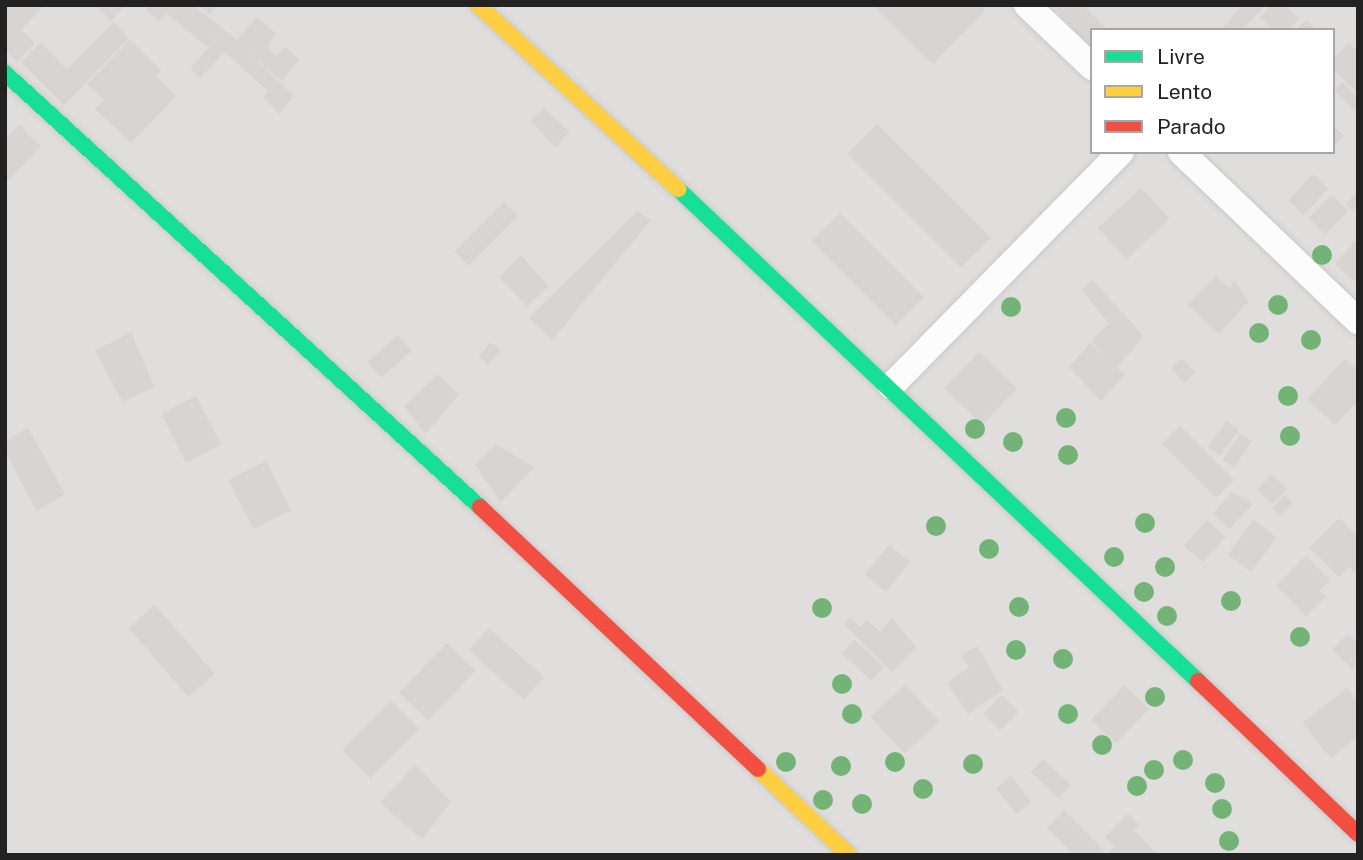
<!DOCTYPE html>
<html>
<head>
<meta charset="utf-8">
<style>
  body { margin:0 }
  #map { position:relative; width:1363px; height:860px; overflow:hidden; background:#f0eeeb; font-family:"Public Sans",sans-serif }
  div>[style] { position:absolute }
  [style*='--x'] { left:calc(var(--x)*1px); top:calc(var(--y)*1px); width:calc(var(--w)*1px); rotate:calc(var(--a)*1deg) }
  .residential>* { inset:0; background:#dfdedc }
  .building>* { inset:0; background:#d7d4d2; transform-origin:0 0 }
  .roads { filter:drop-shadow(0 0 2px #c9c8c7) drop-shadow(0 0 2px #c9c8c7) }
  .street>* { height:26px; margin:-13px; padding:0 13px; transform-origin:13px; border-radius:13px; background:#fdfcfc }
  .fast>* { height:16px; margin:-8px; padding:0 8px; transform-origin:8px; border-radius:8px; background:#16e098 }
  .slow>* { height:16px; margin:-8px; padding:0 8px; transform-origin:8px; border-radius:8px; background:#ffcf43 }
  .jam>* { height:16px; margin:-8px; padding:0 8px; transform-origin:8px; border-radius:8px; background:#f24e42 }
  .trees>* { width:20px; height:20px; margin:-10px; border-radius:50%; background:#73b476 }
  span { translate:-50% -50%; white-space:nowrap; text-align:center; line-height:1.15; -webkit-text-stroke:7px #fff; paint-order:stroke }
  .frame { position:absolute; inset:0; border:7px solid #222; pointer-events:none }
  .legend { position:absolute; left:1090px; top:28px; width:245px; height:126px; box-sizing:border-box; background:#fff; border:2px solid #a7a7a7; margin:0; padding:9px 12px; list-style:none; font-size:21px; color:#222 }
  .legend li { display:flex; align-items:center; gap:14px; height:35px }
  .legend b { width:35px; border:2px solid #a7a7a7 }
</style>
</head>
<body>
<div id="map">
  <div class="residential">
    <i style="clip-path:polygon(evenodd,5px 5px,1358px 5px,1358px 855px,5px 855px,5px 5px,1092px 30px,1333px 30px,1333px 152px,1092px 152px,1092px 30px)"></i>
  </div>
  <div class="building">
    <i style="clip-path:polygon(5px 5px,44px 5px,21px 30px,35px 43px,17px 62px,5px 51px)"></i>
    <i style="clip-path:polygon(94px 5px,125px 5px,111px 21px)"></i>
    <i style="clip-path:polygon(149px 5px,193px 5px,237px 40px,256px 17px,276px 34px,267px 46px,276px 56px,286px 47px,299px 60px,281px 81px,247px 51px,294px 96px,279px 114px,264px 97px,268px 91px,225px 52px,200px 79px,190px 68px,220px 35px,207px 47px,166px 13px,159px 21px,146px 10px)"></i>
    <i style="clip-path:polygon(200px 5px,218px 5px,210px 15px)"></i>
    <i style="clip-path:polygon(873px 5px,980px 5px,985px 11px,933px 64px)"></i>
    <i style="clip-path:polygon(1053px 5px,1083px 5px,1108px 30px,1092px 30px,1092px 49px)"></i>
    <i style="clip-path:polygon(1243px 5px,1266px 5px,1242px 30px,1220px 30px)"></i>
    <i style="clip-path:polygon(1272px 5px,1285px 5px,1299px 19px,1288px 30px,1274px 30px,1260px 17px)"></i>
    <i style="clip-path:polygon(1306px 20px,1317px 30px,1298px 28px)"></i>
    <i style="clip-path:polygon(114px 22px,129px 38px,64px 105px,21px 62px,41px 42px,67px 69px)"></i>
    <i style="clip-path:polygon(130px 40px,162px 71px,156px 76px,176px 96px,131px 143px,95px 109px,104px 100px,87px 84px)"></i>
    <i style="clip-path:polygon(1349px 43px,1358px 51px,1358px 93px,1333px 69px,1333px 59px)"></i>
    <i style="clip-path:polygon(1342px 82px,1358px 97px,1355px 111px,1334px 91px)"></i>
    <i style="clip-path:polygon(544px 108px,570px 132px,555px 147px,530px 120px)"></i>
    <i style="left:877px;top:124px;width:161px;height:42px;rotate:45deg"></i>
    <i style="clip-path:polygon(19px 125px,41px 146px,7px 182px,5px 140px)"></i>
    <i style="clip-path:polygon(1333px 126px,1344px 136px,1333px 147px)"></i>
    <i style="left:1313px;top:174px;width:21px;height:36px;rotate:43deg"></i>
    <i style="left:1141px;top:188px;width:42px;height:59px;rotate:47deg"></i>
    <i style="clip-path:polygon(1358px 191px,1358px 206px,1353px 211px,1346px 203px)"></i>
    <i style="left:1332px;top:195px;width:23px;height:33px;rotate:45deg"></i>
    <i style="left:504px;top:202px;width:20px;height:70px;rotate:45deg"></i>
    <i style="clip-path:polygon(638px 211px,651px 220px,552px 340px,529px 318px)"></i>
    <i style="left:840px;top:213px;width:119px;height:40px;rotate:45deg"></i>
    <i style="clip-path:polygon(1358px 238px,1358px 284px,1335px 264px)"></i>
    <i style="left:521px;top:256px;width:41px;height:30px;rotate:47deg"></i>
    <i style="clip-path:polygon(1216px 276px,1230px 288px,1234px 281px,1249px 301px,1219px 334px,1188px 305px)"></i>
    <i style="clip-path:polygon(1093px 280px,1143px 336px,1117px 368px,1125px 375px,1101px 401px,1069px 367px,1090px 343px,1105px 356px,1091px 341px,1117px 316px,1108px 323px,1082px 289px)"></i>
    <i style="clip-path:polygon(131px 332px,154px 387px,123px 402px,95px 351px)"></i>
    <i style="left:398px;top:335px;width:21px;height:41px;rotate:49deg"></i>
    <i style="left:491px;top:342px;width:13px;height:19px;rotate:42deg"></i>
    <i style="left:979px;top:352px;width:53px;height:50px;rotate:44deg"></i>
    <i style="left:1182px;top:358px;width:20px;height:15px;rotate:49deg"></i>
    <i style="clip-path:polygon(1345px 359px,1358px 370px,1358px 401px,1335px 425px,1307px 399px)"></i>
    <i style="clip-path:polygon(438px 374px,459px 395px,425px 434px,404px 406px)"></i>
    <i style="left:196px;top:396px;width:55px;height:39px;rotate:63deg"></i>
    <i style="left:1227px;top:421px;width:15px;height:32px;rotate:37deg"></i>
    <i style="left:1180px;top:426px;width:76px;height:25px;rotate:45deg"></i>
    <i style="clip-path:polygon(28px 428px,65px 494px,37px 511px,5px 451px,5px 441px)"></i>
    <i style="left:1240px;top:434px;width:14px;height:31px;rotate:34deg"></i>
    <i style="clip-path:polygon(496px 444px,534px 467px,501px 502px,475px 465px)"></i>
    <i style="left:266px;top:461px;width:55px;height:42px;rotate:63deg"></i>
    <i style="left:1271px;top:474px;width:21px;height:21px;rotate:41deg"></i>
    <i style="clip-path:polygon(1232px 492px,1253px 504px,1230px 529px,1213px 514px)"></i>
    <i style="left:1285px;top:495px;width:11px;height:18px;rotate:45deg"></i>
    <i style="clip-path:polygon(1339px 518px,1358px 536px,1358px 575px,1349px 567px,1339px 577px,1309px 548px)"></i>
    <i style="left:1207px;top:520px;width:25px;height:34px;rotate:42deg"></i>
    <i style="left:1253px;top:520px;width:29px;height:43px;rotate:36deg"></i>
    <i style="left:889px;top:545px;width:27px;height:38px;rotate:39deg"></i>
    <i style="clip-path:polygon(1306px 556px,1330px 580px,1320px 590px,1326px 597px,1306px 616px,1276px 585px)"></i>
    <i style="left:155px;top:605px;width:91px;height:35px;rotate:49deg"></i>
    <i style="clip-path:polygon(850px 618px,860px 627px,867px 620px,880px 632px,892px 618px,916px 647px,892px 672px,843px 624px)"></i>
    <i style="left:489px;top:628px;width:74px;height:30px;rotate:42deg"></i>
    <i style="clip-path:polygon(1348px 633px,1358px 643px,1353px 670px,1332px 650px)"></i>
    <i style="left:854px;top:640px;width:40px;height:18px;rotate:42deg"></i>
    <i style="left:447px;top:643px;width:40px;height:69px;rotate:44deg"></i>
    <i style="clip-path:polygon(977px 646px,1003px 690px,968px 714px,947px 683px,969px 667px,961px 656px)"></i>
    <i style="left:905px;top:685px;width:50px;height:47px;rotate:47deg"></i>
    <i style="left:1124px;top:685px;width:34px;height:48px;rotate:43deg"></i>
    <i style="clip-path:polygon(1347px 688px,1358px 702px,1358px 736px,1331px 758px,1302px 723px)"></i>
    <i style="left:1002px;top:695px;width:24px;height:26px;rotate:45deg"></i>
    <i style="left:391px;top:701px;width:40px;height:69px;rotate:45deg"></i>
    <i style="left:1043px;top:759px;width:38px;height:18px;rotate:43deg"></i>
    <i style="clip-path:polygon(415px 765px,451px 802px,422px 839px,380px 803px)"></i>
    <i style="left:1011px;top:776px;width:33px;height:19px;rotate:52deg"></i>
    <i style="clip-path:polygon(1064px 810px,1104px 850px,1100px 855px,1074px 855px,1047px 828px)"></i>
    <i style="clip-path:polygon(1128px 814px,1139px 825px,1134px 830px,1158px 855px,1106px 855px,1114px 846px,1105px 837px)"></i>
  </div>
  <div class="roads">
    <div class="street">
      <i style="--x:1027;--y:5;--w:90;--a:43.6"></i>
      <i style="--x:1181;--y:152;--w:245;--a:43.7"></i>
      <i style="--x:891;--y:386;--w:328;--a:-45.5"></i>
    </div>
    <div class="fast">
      <i style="--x:5;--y:73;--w:643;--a:42.42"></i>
      <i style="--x:678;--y:189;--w:716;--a:43.42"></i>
    </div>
    <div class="slow">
      <i style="--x:478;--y:5;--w:272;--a:42.6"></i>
      <i style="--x:758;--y:769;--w:125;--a:43.4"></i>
    </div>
    <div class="jam">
      <i style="--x:480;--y:507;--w:382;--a:43.3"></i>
      <i style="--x:1198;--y:681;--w:221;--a:43.7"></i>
    </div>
  </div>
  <div class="trees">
    <i style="left:1322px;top:255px"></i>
    <i style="left:1278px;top:305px"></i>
    <i style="left:1011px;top:307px"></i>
    <i style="left:1259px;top:333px"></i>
    <i style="left:1311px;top:340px"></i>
    <i style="left:1288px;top:396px"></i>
    <i style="left:1066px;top:418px"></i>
    <i style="left:975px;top:429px"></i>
    <i style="left:1290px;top:436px"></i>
    <i style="left:1013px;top:442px"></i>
    <i style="left:1068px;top:455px"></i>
    <i style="left:1145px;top:523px"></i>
    <i style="left:936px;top:526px"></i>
    <i style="left:989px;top:549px"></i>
    <i style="left:1114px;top:557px"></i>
    <i style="left:1165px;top:567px"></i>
    <i style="left:1144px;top:592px"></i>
    <i style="left:1231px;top:601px"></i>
    <i style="left:1019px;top:607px"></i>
    <i style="left:822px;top:608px"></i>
    <i style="left:1167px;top:616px"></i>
    <i style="left:1300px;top:637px"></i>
    <i style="left:1016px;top:650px"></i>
    <i style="left:1063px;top:659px"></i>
    <i style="left:842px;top:684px"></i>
    <i style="left:1155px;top:697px"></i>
    <i style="left:852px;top:714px"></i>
    <i style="left:1068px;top:714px"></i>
    <i style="left:1102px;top:745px"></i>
    <i style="left:1183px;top:760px"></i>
    <i style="left:786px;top:762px"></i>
    <i style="left:895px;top:762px"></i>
    <i style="left:973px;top:764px"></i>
    <i style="left:841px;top:766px"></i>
    <i style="left:1154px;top:770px"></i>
    <i style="left:1215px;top:783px"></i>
    <i style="left:1137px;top:786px"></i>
    <i style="left:923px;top:789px"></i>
    <i style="left:823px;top:800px"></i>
    <i style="left:862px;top:804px"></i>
    <i style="left:1222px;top:809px"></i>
    <i style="left:1229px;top:841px"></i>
  </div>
  <div class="frame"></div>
  <ul class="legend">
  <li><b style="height:9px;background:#16e098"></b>Livre</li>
  <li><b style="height:9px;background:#ffcf43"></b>Lento</li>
  <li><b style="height:9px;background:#f24e42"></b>Parado</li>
  </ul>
</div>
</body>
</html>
